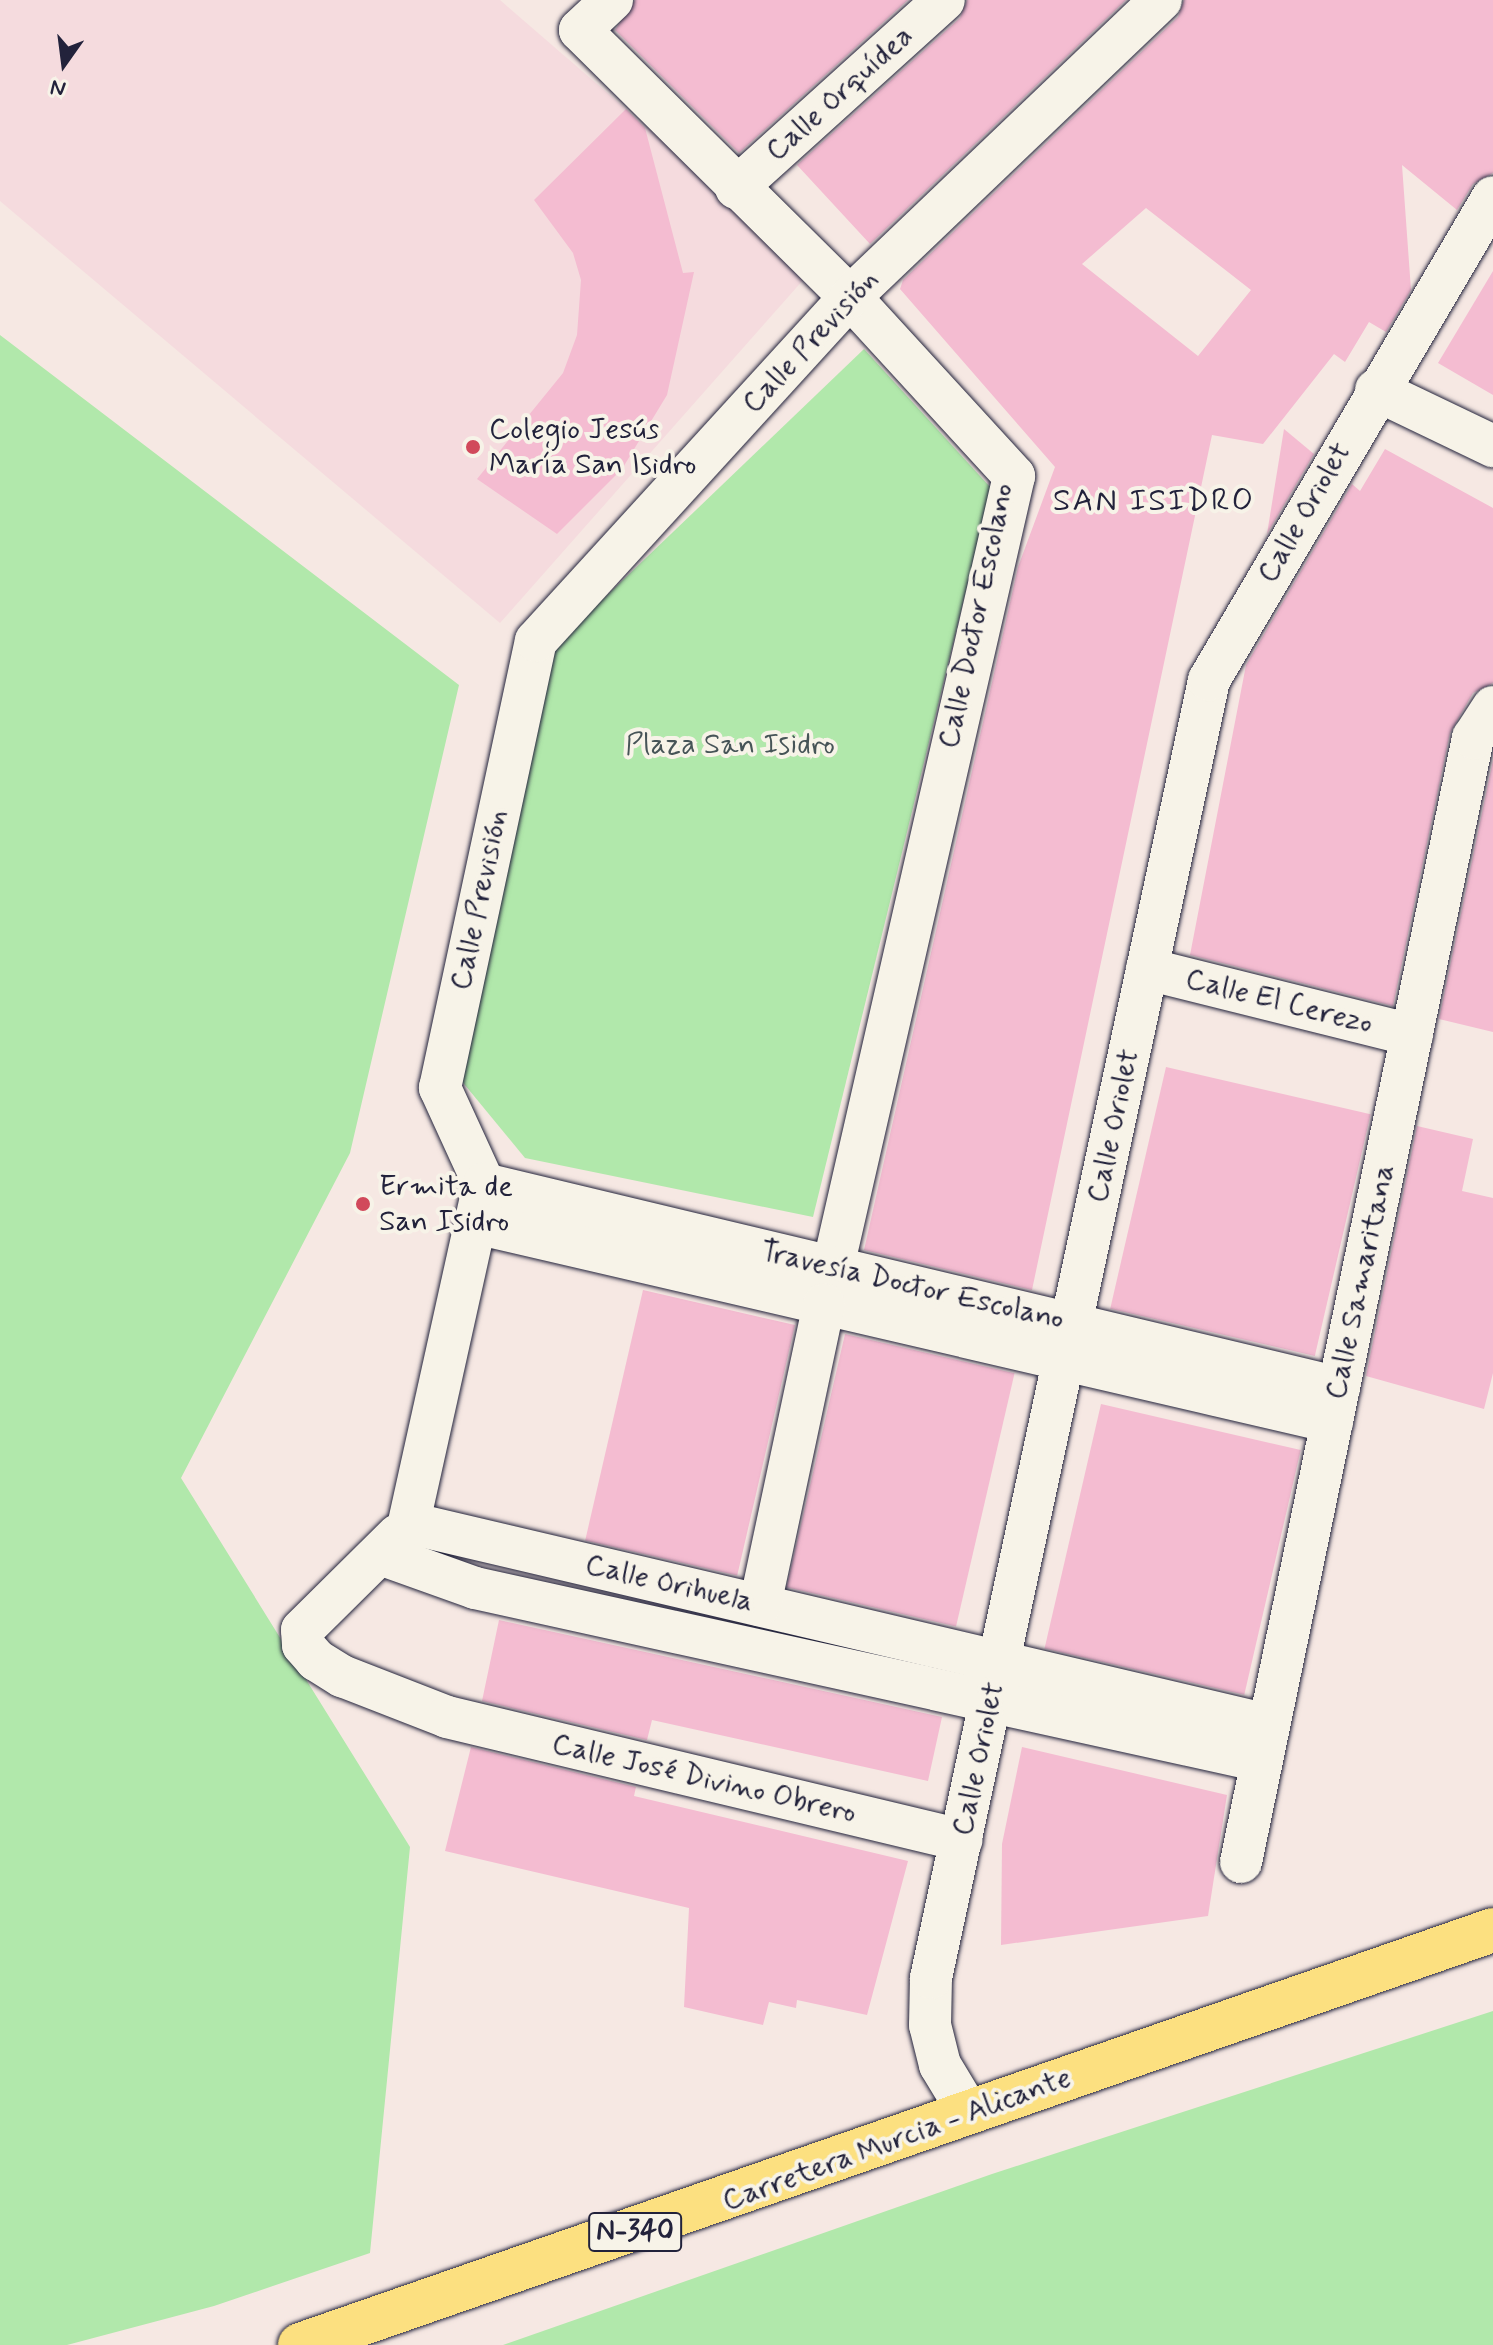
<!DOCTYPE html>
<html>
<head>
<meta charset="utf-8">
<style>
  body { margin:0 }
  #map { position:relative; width:1493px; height:2345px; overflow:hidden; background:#f6e8e3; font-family:Mynerve,sans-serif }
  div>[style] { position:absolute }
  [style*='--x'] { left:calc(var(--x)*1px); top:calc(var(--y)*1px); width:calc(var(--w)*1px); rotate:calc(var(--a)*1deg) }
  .built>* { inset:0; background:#f5dbde }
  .green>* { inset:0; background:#b1e8ab }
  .building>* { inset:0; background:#f4bcd1; transform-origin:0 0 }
  .roads { filter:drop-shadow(0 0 2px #22223b) drop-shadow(0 0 2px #22223b) }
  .minor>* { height:42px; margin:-21px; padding:0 21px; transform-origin:21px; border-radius:21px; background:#f7f3e8 }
  .trunk>* { height:44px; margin:-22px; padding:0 22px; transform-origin:22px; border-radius:22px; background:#fce080 }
  .dots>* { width:22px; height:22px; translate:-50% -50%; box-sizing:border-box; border:4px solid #f7f3e8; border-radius:50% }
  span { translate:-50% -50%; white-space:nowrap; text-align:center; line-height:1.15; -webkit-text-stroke:8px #f7f3e8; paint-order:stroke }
  .shield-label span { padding:2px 6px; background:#f7f3e8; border:2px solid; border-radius:6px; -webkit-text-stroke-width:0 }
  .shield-label { font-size:28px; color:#22223b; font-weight:700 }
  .street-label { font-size:30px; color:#22223b }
  .poi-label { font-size:30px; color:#22223b }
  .left { translate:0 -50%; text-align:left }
  .park-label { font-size:30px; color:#465457 }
  .neighbourhood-label { font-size:32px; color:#22223b; letter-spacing:2px }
  .north { position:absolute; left:24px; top:24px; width:80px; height:80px; -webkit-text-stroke:6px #f7f3e8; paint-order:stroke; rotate:194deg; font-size:22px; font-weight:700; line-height:32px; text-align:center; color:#22223b }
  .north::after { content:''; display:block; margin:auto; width:28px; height:36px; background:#22223b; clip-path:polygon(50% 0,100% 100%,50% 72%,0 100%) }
</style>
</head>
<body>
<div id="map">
  <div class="built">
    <i style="clip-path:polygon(0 0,500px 0,812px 270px,500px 623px,0 201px)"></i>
  </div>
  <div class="green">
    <i style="clip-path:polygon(0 335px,459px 685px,350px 1153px,181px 1478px,410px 1847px,370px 2253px,214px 2306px,67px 2345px,0 2345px)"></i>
    <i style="clip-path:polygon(864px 349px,991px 488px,813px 1217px,525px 1158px,460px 1079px,553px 647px)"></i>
    <i style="clip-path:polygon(1493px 2011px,1493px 2345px,503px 2345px,992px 2174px)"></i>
  </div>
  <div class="building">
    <i style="clip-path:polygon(635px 0,908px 0,739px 153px,615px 30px)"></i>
    <i style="clip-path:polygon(967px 0,1126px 0,870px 244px,797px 165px,960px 18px)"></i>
    <i style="clip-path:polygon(evenodd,1184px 0,1493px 0,1493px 173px,1473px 184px,1457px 210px,1402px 165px,1411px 290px,1386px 332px,1369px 322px,1345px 362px,1334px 354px,1263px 444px,1212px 435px,1032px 1290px,864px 1250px,1018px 567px,1055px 467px,900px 289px,903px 280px,1178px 17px,1184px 0,1146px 208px,1251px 290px,1198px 356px,1082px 264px,1146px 208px)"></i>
    <i style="clip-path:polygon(626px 109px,645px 128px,683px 273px,694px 272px,667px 395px,622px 469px,557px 534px,477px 479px,563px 373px,577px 335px,581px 280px,573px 253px,534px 200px)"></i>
    <i style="clip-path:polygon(1493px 271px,1493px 395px,1438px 363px)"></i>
    <i style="clip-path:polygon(1284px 429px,1314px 454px,1267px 534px)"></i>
    <i style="clip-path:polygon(1385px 449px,1493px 508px,1493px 683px,1473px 693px,1450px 733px,1393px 1006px,1190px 955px,1246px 665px,1352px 484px,1360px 491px)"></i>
    <i style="clip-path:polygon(1493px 760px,1493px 1032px,1439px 1019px)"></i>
    <i style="left:1166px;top:1067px;width:210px;height:248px;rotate:13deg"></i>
    <i style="clip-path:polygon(1417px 1126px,1473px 1139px,1462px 1191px,1493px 1198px,1493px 1373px,1484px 1409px,1366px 1376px)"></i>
    <i style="left:643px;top:1290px;width:156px;height:257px;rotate:13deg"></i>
    <i style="left:845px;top:1334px;width:174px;height:260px;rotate:13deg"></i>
    <i style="left:1101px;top:1404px;width:205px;height:251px;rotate:13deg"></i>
    <i style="clip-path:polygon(499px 1620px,942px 1717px,928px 1781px,652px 1720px,647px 1740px,482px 1701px)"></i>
    <i style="clip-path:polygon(471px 1747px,636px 1787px,634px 1796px,908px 1861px,867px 2015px,797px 2000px,796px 2008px,769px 2002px,763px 2025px,684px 2007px,689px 1908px,445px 1851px)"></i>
    <i style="clip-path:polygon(1022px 1747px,1227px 1795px,1208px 1916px,1001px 1945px,1002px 1844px)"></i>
  </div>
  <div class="roads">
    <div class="minor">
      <i style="--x:612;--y:0;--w:44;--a:136.8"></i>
      <i style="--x:580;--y:30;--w:380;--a:44.7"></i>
      <i style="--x:850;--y:297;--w:243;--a:47.5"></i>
      <i style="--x:1014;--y:476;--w:811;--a:102.89"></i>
      <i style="--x:736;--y:188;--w:280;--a:-42.1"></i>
      <i style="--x:1376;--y:390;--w:130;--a:25.6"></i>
      <i style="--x:1147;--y:969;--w:273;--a:14"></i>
      <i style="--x:484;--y:1184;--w:106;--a:-114.6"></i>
      <i style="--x:440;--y:1088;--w:457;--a:-77.9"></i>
      <i style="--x:536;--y:641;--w:466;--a:-47.6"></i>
      <i style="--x:850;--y:297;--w:430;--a:-43.7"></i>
      <i style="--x:484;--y:1184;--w:347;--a:102.5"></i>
      <i style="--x:409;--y:1523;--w:882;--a:13.23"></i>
      <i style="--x:484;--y:1184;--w:879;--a:13.42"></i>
      <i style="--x:476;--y:1223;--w:879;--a:13.09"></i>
      <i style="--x:398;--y:1535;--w:135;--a:135.3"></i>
      <i style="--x:302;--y:1630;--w:15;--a:86"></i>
      <i style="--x:303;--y:1645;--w:20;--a:49"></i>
      <i style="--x:316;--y:1660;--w:31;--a:32"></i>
      <i style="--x:342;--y:1676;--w:113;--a:21.3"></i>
      <i style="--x:447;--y:1717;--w:529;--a:13.46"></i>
      <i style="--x:380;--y:1554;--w:101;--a:19.7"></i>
      <i style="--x:475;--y:1588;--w:805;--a:12.41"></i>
      <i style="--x:760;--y:1605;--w:307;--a:-78"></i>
      <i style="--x:1241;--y:1862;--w:1148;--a:-78.34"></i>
      <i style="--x:1473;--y:738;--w:37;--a:-57"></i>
      <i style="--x:969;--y:2113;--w:56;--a:-121.1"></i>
      <i style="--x:940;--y:2065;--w:41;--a:-104"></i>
      <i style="--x:930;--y:2025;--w:47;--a:-88.8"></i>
      <i style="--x:931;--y:1978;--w:1327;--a:-77.91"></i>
      <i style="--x:1209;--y:680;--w:560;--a:-59.54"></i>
    </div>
    <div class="trunk">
      <i style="--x:300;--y:2345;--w:1263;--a:-19.18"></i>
    </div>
  </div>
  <div class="dots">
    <i style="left:473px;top:447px;background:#d1495b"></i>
    <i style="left:363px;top:1204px;background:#d1495b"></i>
  </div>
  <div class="shield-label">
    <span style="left:635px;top:2232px">N-340</span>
  </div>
  <div class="street-label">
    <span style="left:840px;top:94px;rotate:-42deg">Calle Orquídea</span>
    <span style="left:811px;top:342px;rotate:-47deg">Calle Previsión</span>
    <span style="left:1305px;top:513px;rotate:-60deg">Calle Oriolet</span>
    <span style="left:977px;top:616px;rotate:-78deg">Calle Doctor Escolano</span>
    <span style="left:480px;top:900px;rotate:-78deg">Calle Previsión</span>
    <span style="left:1279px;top:1002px;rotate:14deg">Calle El Cerezo</span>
    <span style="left:1114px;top:1126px;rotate:-78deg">Calle Oriolet</span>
    <span style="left:1361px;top:1282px;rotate:-78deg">Calle Samaritana</span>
    <span style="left:912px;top:1286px;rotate:13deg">Travesía Doctor Escolano</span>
    <span style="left:669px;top:1584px;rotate:13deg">Calle Orihuela</span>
    <span style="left:979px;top:1759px;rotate:-78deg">Calle Oriolet</span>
    <span style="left:704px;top:1779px;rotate:13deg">Calle José Divino Obrero</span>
    <span style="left:897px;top:2140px;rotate:-20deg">Carretera Murcia - Alicante</span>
  </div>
  <div class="poi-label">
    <span class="left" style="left:489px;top:447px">Colegio Jesús<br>María San Isidro</span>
    <span class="left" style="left:379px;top:1204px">Ermita de<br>San Isidro</span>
  </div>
  <div class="park-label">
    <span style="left:730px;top:745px">Plaza San Isidro</span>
  </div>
  <div class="neighbourhood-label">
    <span style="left:1154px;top:501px">SAN ISIDRO</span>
  </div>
  <div class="north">N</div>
</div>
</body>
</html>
